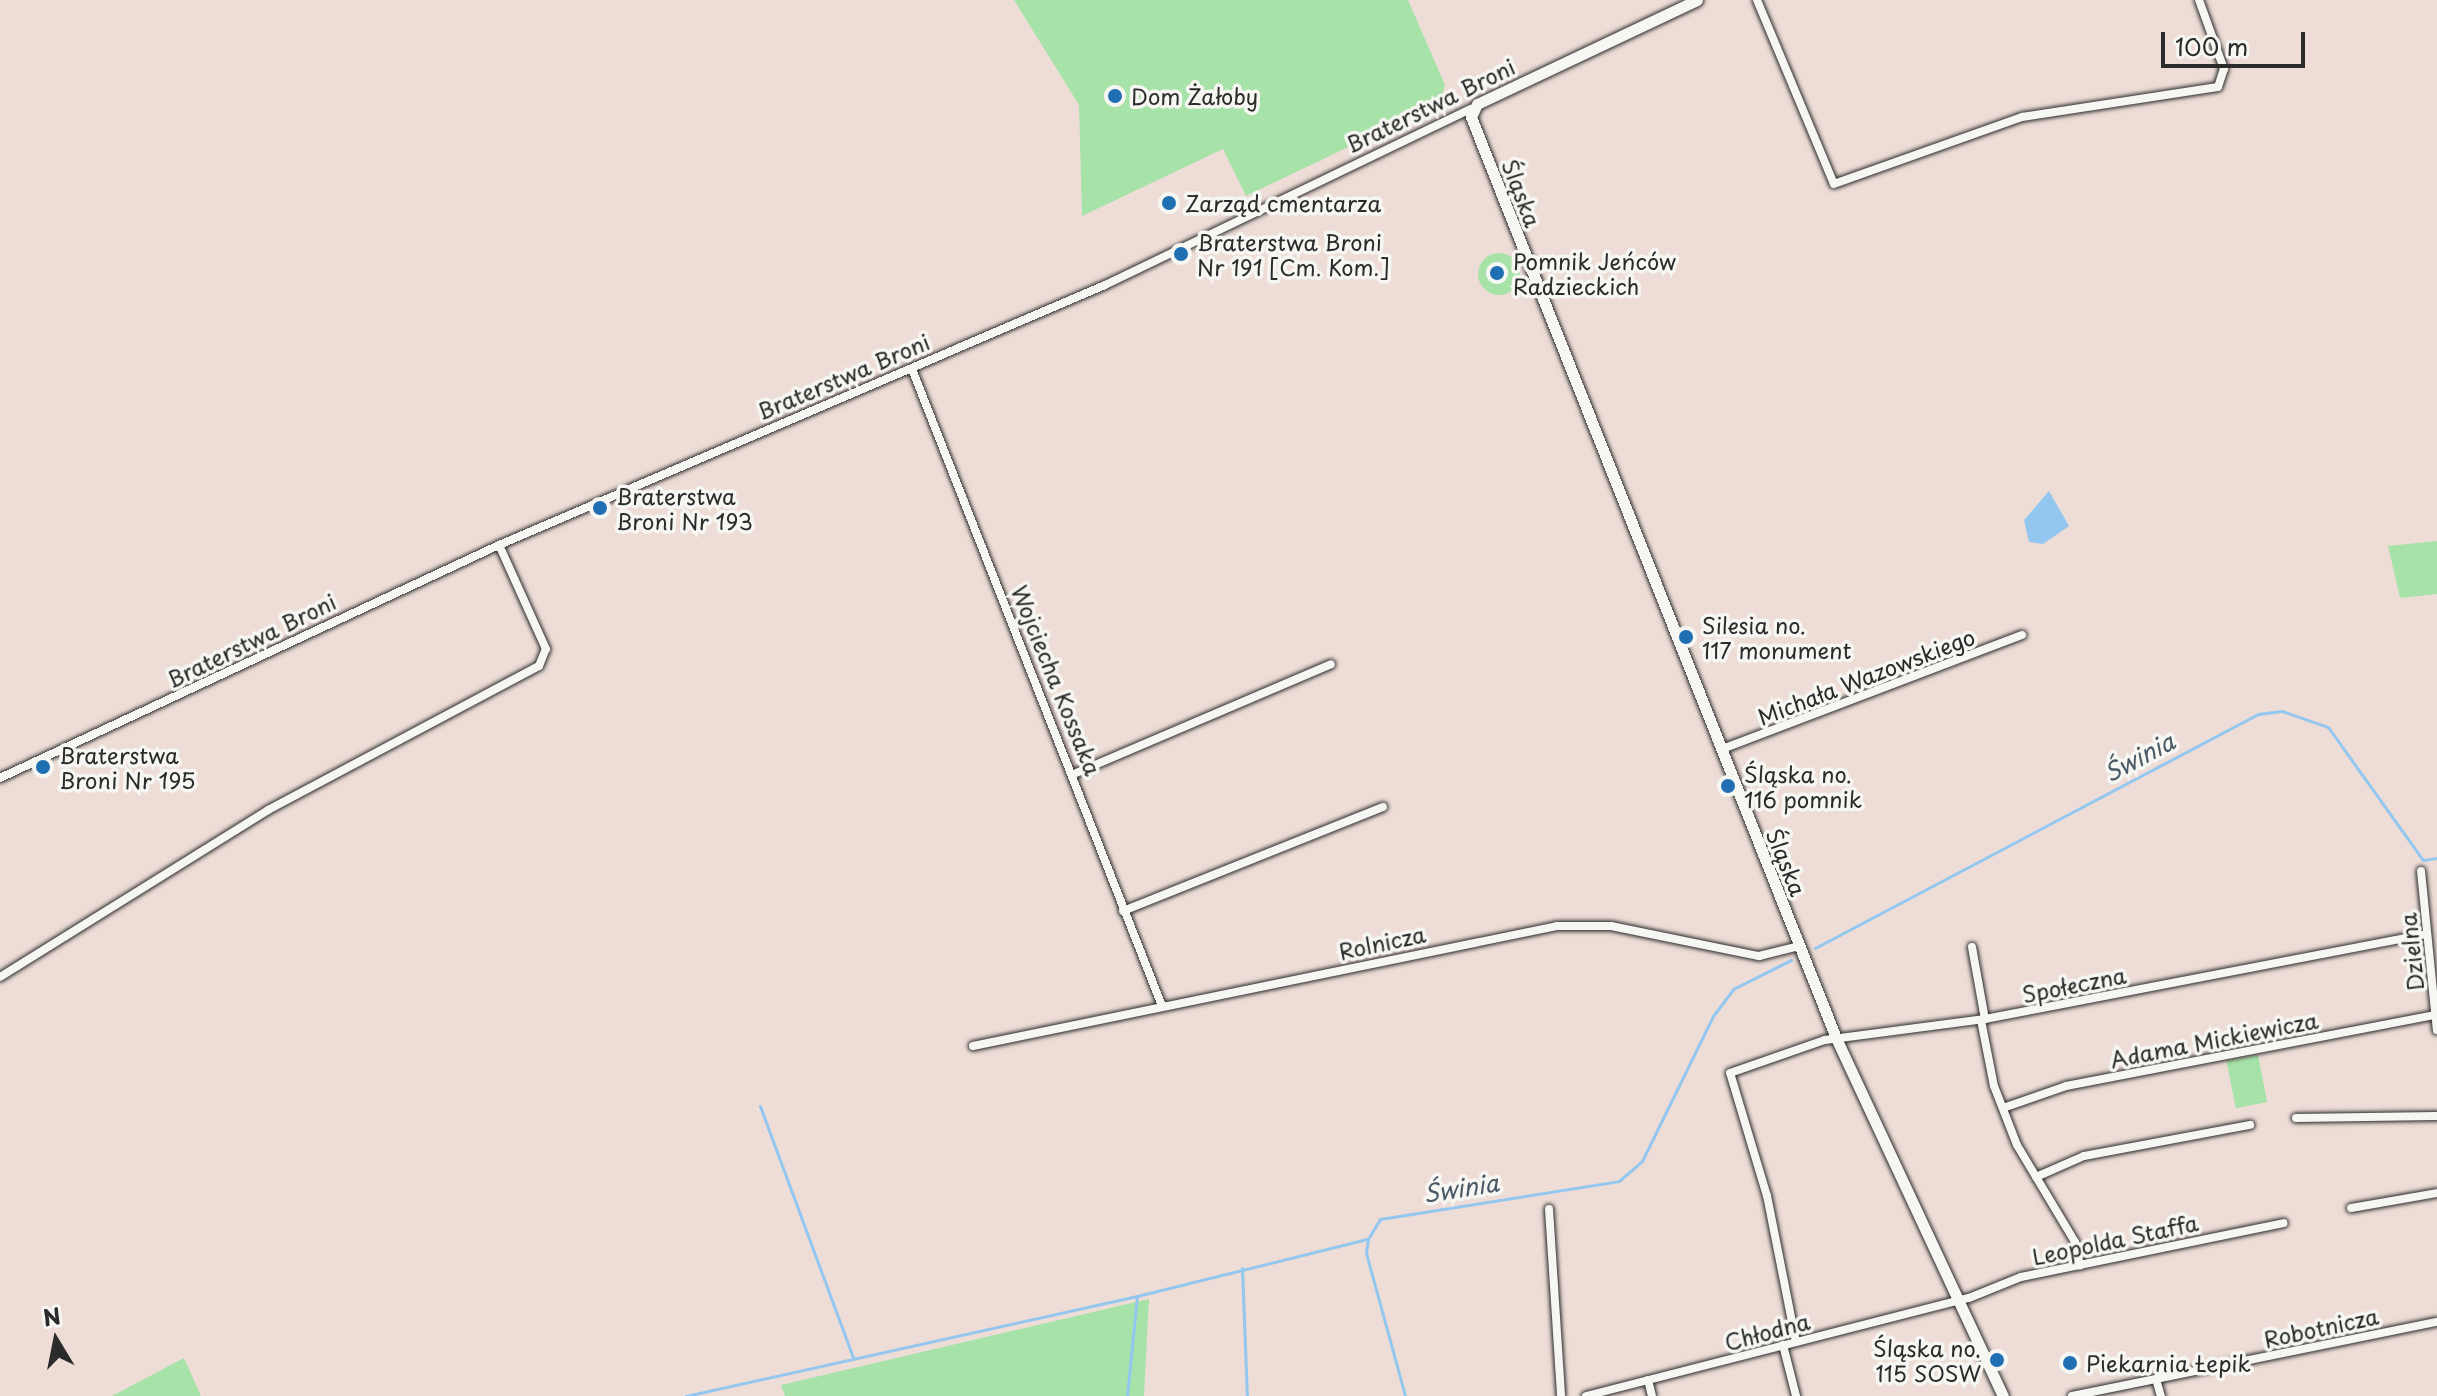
<!DOCTYPE html>
<html>
<head>
<meta charset="utf-8">
<style>
  body { margin:0 }
  #map { position:relative; width:2437px; height:1396px; overflow:hidden; background:#eeddd7; font-family:"Playpen Sans",sans-serif }
  div>[style] { position:absolute }
  [style*='--x'] { left:calc(var(--x)*1px); top:calc(var(--y)*1px); width:calc(var(--w)*1px); rotate:calc(var(--a)*1deg) }
  .green>* { inset:0; background:#a7e2a8; transform-origin:0 0 }
  .round { border-radius:50% }
  .water>* { inset:0; background:#93c7f0 }
  .stream>* { height:3px; margin:-1.5px; padding:0 1.5px; transform-origin:1.5px; border-radius:1.5px; background:#93c7f0 }
  .roads { filter:drop-shadow(0 0 2px #2b2b2b) drop-shadow(0 0 2px #2b2b2b) }
  .street>* { height:8px; margin:-4px; padding:0 4px; transform-origin:4px; border-radius:4px; background:#f6f6f2 }
  .secondary>* { height:11px; margin:-5.5px; padding:0 5.5px; transform-origin:5.5px; border-radius:5.5px; background:#f6f6f2 }
  .dots>* { width:22px; height:22px; translate:-50% -50%; box-sizing:border-box; border:4px solid #f6f6f2; border-radius:50% }
  span { translate:-50% -50%; white-space:nowrap; text-align:center; line-height:1.15; -webkit-text-stroke:7px #f6f6f2; paint-order:stroke }
  .poi-label { font-size:22px; color:#2b2b2b }
  .left { translate:0 -50%; text-align:left }
  .right { translate:-100% -50%; text-align:right }
  .street-label { font-size:22px; color:#2b2b2b }
  .water-label { font-size:24px; color:#4a5a66; font-style:italic }
  .north { position:absolute; left:16px; top:1300px; width:80px; height:80px; -webkit-text-stroke:6px #f6f6f2; paint-order:stroke; rotate:350deg; font-size:22px; font-weight:700; line-height:32px; text-align:center; color:#2b2b2b }
  .north::after { content:''; display:block; margin:auto; width:28px; height:36px; background:#2b2b2b; clip-path:polygon(50% 0,100% 100%,50% 72%,0 100%) }
  .scale { position:absolute; left:2161px; top:32px; width:144px; height:36px; box-sizing:border-box; border:4px solid #2b2b2b; border-top:0; padding-left:10px; font-size:24px; line-height:28px; white-space:nowrap; color:#2b2b2b; -webkit-text-stroke:6px #f6f6f2; paint-order:stroke }
</style>
</head>
<body>
<div id="map">
  <div class="green">
    <i style="clip-path:polygon(1014px 0,1408px 0,1445px 85px,1440px 103px,1246px 196px,1223px 149px,1082px 216px,1079px 105px)"></i>
    <i class="round" style="left:1478px;top:253px;width:42px;height:42px"></i>
    <i style="clip-path:polygon(2437px 541px,2437px 594px,2400px 598px,2388px 546px)"></i>
    <i style="left:2258px;top:1055px;width:48px;height:32px;rotate:79deg"></i>
    <i style="clip-path:polygon(1149px 1299px,1144px 1396px,785px 1396px,781px 1385px)"></i>
    <i style="clip-path:polygon(184px 1358px,201px 1396px,112px 1396px)"></i>
  </div>
  <div class="water">
    <i style="clip-path:polygon(2049px 491px,2069px 526px,2043px 544px,2029px 542px,2024px 520px)"></i>
  </div>
  <div class="stream">
    <i style="--x:1815;--y:948;--w:501;--a:-27.84"></i>
    <i style="--x:2258;--y:714;--w:24;--a:-7"></i>
    <i style="--x:2282;--y:711;--w:49;--a:19.2"></i>
    <i style="--x:2328;--y:727;--w:163;--a:54.5"></i>
    <i style="--x:2423;--y:860;--w:14;--a:-8"></i>
    <i style="--x:760;--y:1106;--w:269;--a:69.7"></i>
    <i style="--x:1368;--y:1239;--w:14;--a:98"></i>
    <i style="--x:1366;--y:1253;--w:148;--a:74.7"></i>
    <i style="--x:1242;--y:1268;--w:128;--a:87.8"></i>
    <i style="--x:686;--y:1396;--w:462;--a:-12.5"></i>
    <i style="--x:1127;--y:1396;--w:100;--a:-84.3"></i>
    <i style="--x:1137;--y:1296;--w:238;--a:-13.9"></i>
    <i style="--x:1368;--y:1239;--w:23;--a:-59"></i>
    <i style="--x:1380;--y:1219;--w:242;--a:-9"></i>
    <i style="--x:1619;--y:1181;--w:30;--a:-41"></i>
    <i style="--x:1642;--y:1161;--w:161;--a:-63.9"></i>
    <i style="--x:1713;--y:1016;--w:34;--a:-53"></i>
    <i style="--x:1733;--y:989;--w:65;--a:-26.6"></i>
  </div>
  <div class="roads">
    <div class="street">
      <i style="--x:1757;--y:0;--w:199;--a:67.3"></i>
      <i style="--x:1834;--y:184;--w:200;--a:-19.6"></i>
      <i style="--x:2022;--y:117;--w:198;--a:-8.7"></i>
      <i style="--x:2218;--y:87;--w:19;--a:-72"></i>
      <i style="--x:2224;--y:69;--w:73;--a:-109.9"></i>
      <i style="--x:912;--y:369;--w:684;--a:68.57"></i>
      <i style="--x:1722;--y:749;--w:321;--a:-20.8"></i>
      <i style="--x:1076;--y:773;--w:277;--a:-23.1"></i>
      <i style="--x:0;--y:778;--w:551;--a:-25.03"></i>
      <i style="--x:499;--y:545;--w:659;--a:-23.22"></i>
      <i style="--x:1105;--y:285;--w:406;--a:-25.7"></i>
      <i style="--x:2421;--y:871;--w:160;--a:84.3"></i>
      <i style="--x:1123;--y:911;--w:280;--a:-21.8"></i>
      <i style="--x:1972;--y:947;--w:73;--a:79.8"></i>
      <i style="--x:0;--y:977;--w:316;--a:-31.9"></i>
      <i style="--x:268;--y:810;--w:307;--a:-28"></i>
      <i style="--x:539;--y:666;--w:18;--a:-68"></i>
      <i style="--x:546;--y:649;--w:114;--a:-114.3"></i>
      <i style="--x:1981;--y:1020;--w:67;--a:78.9"></i>
      <i style="--x:1994;--y:1086;--w:63;--a:68.7"></i>
      <i style="--x:2017;--y:1145;--w:113;--a:59.1"></i>
      <i style="--x:2075;--y:1242;--w:24;--a:78"></i>
      <i style="--x:973;--y:1046;--w:596;--a:-11.61"></i>
      <i style="--x:1557;--y:926;--w:54;--a:0"></i>
      <i style="--x:1611;--y:926;--w:151;--a:11.5"></i>
      <i style="--x:1759;--y:956;--w:41;--a:-14"></i>
      <i style="--x:2003;--y:1108;--w:67;--a:-19.2"></i>
      <i style="--x:2066;--y:1086;--w:376;--a:-10.9"></i>
      <i style="--x:2296;--y:1118;--w:141;--a:-0.8"></i>
      <i style="--x:2036;--y:1177;--w:52;--a:-23.6"></i>
      <i style="--x:2084;--y:1156;--w:169;--a:-10.6"></i>
      <i style="--x:2351;--y:1208;--w:87;--a:-9.9"></i>
      <i style="--x:1549;--y:1209;--w:187;--a:86.3"></i>
      <i style="--x:1796;--y:1342;--w:149;--a:-101.2"></i>
      <i style="--x:1767;--y:1196;--w:128;--a:-106.7"></i>
      <i style="--x:1730;--y:1073;--w:101;--a:-19.2"></i>
      <i style="--x:1825;--y:1040;--w:161;--a:-7.5"></i>
      <i style="--x:1985;--y:1019;--w:450;--a:-10.9"></i>
      <i style="--x:1783;--y:1345;--w:53;--a:75.7"></i>
      <i style="--x:2156;--y:1379;--w:18;--a:74"></i>
      <i style="--x:1648;--y:1380;--w:16;--a:76"></i>
      <i style="--x:1586;--y:1396;--w:395;--a:-14.4"></i>
      <i style="--x:1969;--y:1298;--w:56;--a:-22"></i>
      <i style="--x:2021;--y:1277;--w:268;--a:-11.6"></i>
      <i style="--x:2072;--y:1396;--w:372;--a:-11.5"></i>
    </div>
    <div class="secondary">
      <i style="--x:1697;--y:0;--w:243;--a:154.7"></i>
      <i style="--x:1477;--y:104;--w:14;--a:115"></i>
      <i style="--x:1471;--y:117;--w:991;--a:68.38"></i>
      <i style="--x:1836;--y:1038;--w:395;--a:65"></i>
    </div>
  </div>
  <div class="dots">
    <i style="left:1115px;top:96px;background:#1f6fb2"></i>
    <i style="left:1169px;top:203px;background:#1f6fb2"></i>
    <i style="left:1181px;top:254px;background:#1f6fb2"></i>
    <i style="left:1497px;top:273px;background:#1f6fb2"></i>
    <i style="left:600px;top:508px;background:#1f6fb2"></i>
    <i style="left:1686px;top:637px;background:#1f6fb2"></i>
    <i style="left:43px;top:767px;background:#1f6fb2"></i>
    <i style="left:1728px;top:786px;background:#1f6fb2"></i>
    <i style="left:1997px;top:1360px;background:#1f6fb2"></i>
    <i style="left:2070px;top:1363px;background:#1f6fb2"></i>
  </div>
  <div class="poi-label">
    <span class="left" style="left:1131px;top:96px">Dom Żałoby</span>
    <span class="left" style="left:1185px;top:203px">Zarząd cmentarza</span>
    <span class="left" style="left:1197px;top:254px">Braterstwa Broni<br>Nr 191 [Cm. Kom.]</span>
    <span class="left" style="left:1513px;top:273px">Pomnik Jeńców<br>Radzieckich</span>
    <span class="left" style="left:616px;top:508px">Braterstwa<br>Broni Nr 193</span>
    <span class="left" style="left:1702px;top:637px">Silesia no.<br>117 monument</span>
    <span class="left" style="left:59px;top:767px">Braterstwa<br>Broni Nr 195</span>
    <span class="left" style="left:1744px;top:786px">Śląska no.<br>116 pomnik</span>
    <span class="right" style="left:1981px;top:1360px">Śląska no.<br>115 SOSW</span>
    <span class="left" style="left:2086px;top:1363px">Piekarnia Łepik</span>
  </div>
  <div class="street-label">
    <span style="left:1430px;top:105px;rotate:-26deg">Braterstwa Broni</span>
    <span style="left:1522px;top:193px;rotate:69deg">Śląska</span>
    <span style="left:843px;top:376px;rotate:-23deg">Braterstwa Broni</span>
    <span style="left:251px;top:640px;rotate:-26deg">Braterstwa Broni</span>
    <span style="left:1866px;top:676px;rotate:-21deg">Michała Wazowskiego</span>
    <span style="left:1057px;top:680px;rotate:68deg">Wojciecha Kossaka</span>
    <span style="left:1787px;top:862px;rotate:68deg">Śląska</span>
    <span style="left:1382px;top:942px;rotate:-12deg">Rolnicza</span>
    <span style="left:2411px;top:952px;rotate:-96deg">Dzielna</span>
    <span style="left:2074px;top:984px;rotate:-11deg">Społeczna</span>
    <span style="left:2214px;top:1039px;rotate:-11deg">Adama Mickiewicza</span>
    <span style="left:2115px;top:1239px;rotate:-12deg">Leopolda Staffa</span>
    <span style="left:2321px;top:1327px;rotate:-12deg">Robotnicza</span>
    <span style="left:1767px;top:1331px;rotate:-15deg">Chłodna</span>
  </div>
  <div class="water-label">
    <span style="left:2139px;top:757px;rotate:-28deg">Świnia</span>
    <span style="left:1461px;top:1188px;rotate:-9deg">Świnia</span>
  </div>
  <div class="north">N</div>
  <div class="scale">100 m</div>
</div>
</body>
</html>
